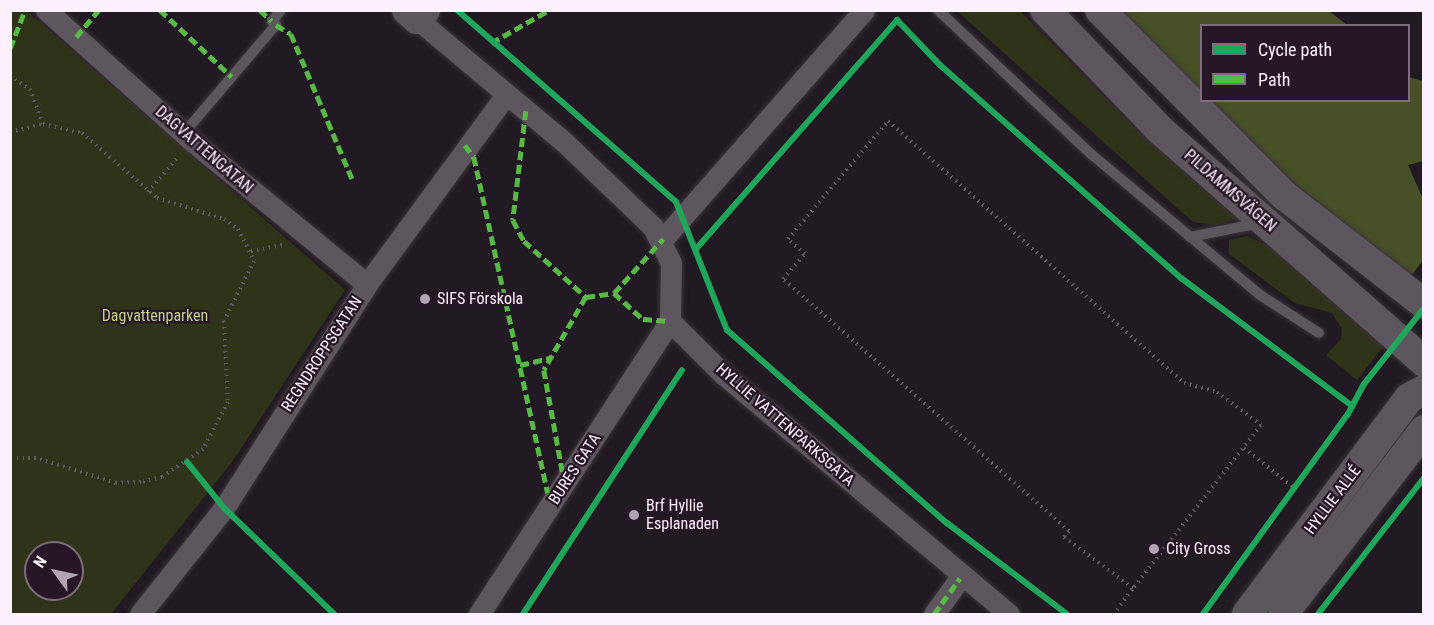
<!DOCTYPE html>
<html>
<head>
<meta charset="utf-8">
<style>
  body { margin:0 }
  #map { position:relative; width:1434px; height:625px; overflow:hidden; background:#221a22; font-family:"Roboto Condensed",sans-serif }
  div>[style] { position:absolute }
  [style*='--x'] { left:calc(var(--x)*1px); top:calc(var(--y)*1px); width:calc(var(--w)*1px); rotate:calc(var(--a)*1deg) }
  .green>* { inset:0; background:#2f331a }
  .forest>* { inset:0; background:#485028 }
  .path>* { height:4px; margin-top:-2px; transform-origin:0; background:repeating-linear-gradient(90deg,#5f5a5f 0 1.5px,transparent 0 6px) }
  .roads { filter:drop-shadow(0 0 2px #3a343a) drop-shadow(0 0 2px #3a343a) }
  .lane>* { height:10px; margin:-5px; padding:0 5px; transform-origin:5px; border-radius:5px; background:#5e565e }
  .street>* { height:21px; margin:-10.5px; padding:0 10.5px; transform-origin:10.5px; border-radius:10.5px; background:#5e565e }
  .secondary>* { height:30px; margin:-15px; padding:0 15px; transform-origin:15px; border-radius:15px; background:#5e565e }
  .quiet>* { height:4.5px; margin-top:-2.25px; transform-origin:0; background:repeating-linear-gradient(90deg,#58b947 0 9px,transparent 0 13.5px) }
  .cycleway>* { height:6px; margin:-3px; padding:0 3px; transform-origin:3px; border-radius:3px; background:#20a55d }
  .dots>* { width:16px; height:16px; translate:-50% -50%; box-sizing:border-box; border:3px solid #261626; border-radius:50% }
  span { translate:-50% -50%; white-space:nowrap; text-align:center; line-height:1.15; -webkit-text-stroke:4.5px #261626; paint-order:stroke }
  .street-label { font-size:16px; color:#fcf0fc }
  .poi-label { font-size:16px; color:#fcf0fc }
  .left { translate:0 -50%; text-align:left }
  .park-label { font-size:16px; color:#c0d286 }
  .frame { position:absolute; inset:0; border:12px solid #fcf0fc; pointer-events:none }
  .legend { position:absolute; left:1200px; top:24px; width:210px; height:78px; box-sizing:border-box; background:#261626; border:2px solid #7c6d7c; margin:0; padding:8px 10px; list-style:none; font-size:18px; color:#fcf0fc }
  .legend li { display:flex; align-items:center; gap:12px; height:30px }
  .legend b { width:30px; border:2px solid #7c6d7c }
  .north { position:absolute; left:24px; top:541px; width:60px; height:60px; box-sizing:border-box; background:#261626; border:2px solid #7c6d7c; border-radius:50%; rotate:303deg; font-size:16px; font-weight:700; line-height:24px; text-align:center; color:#fcf0fc }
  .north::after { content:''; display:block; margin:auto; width:21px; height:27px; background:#b0a5b0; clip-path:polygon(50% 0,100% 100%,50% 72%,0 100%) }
</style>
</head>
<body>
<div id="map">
  <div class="green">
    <i style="clip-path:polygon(evenodd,10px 11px,27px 11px,345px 290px,232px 462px,111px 614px,11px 614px,10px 11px,36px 553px,72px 553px,72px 589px,36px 589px,36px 553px)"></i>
    <i style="clip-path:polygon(957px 11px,1020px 11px,1137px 130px,1237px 219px,1215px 225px,1193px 222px)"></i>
    <i style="clip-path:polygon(1247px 236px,1269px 246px,1385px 344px,1357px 380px,1326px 355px,1341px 339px,1342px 329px,1332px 313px,1295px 303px,1229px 254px,1229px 240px)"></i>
  </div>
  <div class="forest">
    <i style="clip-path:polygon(1108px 11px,1329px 11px,1347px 25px,1202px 26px,1202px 100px,1408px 100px,1409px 77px,1423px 81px,1423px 161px,1408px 165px,1423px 199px,1423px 260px,1411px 276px,1295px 184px,1182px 86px)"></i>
  </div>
  <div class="path">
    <i style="--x:10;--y:76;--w:24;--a:33"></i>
    <i style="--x:30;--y:89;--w:37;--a:70"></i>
    <i style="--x:10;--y:132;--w:34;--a:-14"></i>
    <i style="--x:43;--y:124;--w:40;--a:13"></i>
    <i style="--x:82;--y:133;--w:99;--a:40.9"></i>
    <i style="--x:157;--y:198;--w:70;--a:17.4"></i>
    <i style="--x:224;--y:219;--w:17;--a:36"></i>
    <i style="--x:238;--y:229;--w:36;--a:63"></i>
    <i style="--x:254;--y:261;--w:67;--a:116.6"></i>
    <i style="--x:224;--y:321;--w:81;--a:87.2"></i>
    <i style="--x:228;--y:402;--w:53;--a:118"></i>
    <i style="--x:203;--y:449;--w:50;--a:145.7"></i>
    <i style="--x:162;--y:477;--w:22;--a:167"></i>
    <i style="--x:141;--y:482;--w:25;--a:178"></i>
    <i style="--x:116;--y:483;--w:84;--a:-162.6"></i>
    <i style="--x:36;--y:458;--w:26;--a:180"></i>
    <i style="--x:148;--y:192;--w:45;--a:-49.5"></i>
    <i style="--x:251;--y:251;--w:33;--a:-11"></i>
    <i style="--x:1244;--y:448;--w:63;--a:38.5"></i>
    <i style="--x:1117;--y:610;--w:27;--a:-54"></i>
    <i style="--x:1133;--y:588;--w:86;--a:-143.5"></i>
    <i style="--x:1064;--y:537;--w:8;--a:-50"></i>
    <i style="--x:1069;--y:531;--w:381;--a:-138.6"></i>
    <i style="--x:783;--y:279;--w:33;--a:-49"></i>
    <i style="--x:805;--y:254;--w:23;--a:-139"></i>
    <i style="--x:788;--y:239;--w:155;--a:-49.7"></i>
    <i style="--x:888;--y:121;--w:395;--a:41.5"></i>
    <i style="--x:1184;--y:383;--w:34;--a:15"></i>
    <i style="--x:1217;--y:392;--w:55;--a:36.9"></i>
    <i style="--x:1261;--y:425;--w:207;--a:128.1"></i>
  </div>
  <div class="roads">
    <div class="lane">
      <i style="--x:938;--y:10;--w:210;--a:43.3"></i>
      <i style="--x:1091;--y:154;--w:220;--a:39.8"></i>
      <i style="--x:1260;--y:295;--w:70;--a:32.8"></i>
      <i style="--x:184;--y:133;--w:142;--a:-49.6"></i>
      <i style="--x:276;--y:25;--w:6;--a:-135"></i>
      <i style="--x:272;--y:21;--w:14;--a:-51"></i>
      <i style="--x:1190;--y:237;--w:71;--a:-11.3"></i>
    </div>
    <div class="street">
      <i style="--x:46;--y:10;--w:196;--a:41.9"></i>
      <i style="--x:192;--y:141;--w:226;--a:39.3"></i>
      <i style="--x:417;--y:19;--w:190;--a:39.9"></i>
      <i style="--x:563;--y:141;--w:124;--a:43.7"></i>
      <i style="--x:653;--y:227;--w:40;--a:63.4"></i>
      <i style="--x:671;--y:263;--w:58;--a:91"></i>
      <i style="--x:670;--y:321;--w:75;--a:45"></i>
      <i style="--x:723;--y:374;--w:373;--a:40"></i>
      <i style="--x:663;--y:239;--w:305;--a:-48.7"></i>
      <i style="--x:140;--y:614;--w:135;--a:-51.6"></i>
      <i style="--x:224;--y:508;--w:266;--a:-57.4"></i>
      <i style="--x:367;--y:284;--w:235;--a:-53.7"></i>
      <i style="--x:479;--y:614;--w:350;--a:-56.9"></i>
      <i style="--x:934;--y:614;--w:44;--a:-54.2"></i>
    </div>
    <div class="secondary">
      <i style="--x:407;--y:10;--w:13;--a:42"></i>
      <i style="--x:417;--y:19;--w:12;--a:-48"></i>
      <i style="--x:1045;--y:10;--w:165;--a:46.2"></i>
      <i style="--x:1159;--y:129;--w:353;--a:41.3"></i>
      <i style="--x:1100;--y:10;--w:262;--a:45.2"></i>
      <i style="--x:1285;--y:196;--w:176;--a:37.8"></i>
      <i style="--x:1247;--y:614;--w:270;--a:-53.1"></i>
      <i style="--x:1409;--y:398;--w:17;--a:-28"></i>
      <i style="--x:1283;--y:614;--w:232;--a:-52.5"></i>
    </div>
  </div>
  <div class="quiet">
    <i style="--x:160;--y:10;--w:98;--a:42.9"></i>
    <i style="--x:260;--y:10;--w:16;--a:43"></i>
    <i style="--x:276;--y:25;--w:17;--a:31"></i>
    <i style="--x:291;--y:34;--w:162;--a:67.1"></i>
    <i style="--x:76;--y:37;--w:35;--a:-50"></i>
    <i style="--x:491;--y:43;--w:67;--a:-29.6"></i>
    <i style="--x:10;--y:48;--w:41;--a:-68.5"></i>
    <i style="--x:526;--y:111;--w:110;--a:96.8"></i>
    <i style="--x:513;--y:220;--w:24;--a:62"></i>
    <i style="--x:524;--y:241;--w:84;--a:42.1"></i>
    <i style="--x:586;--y:297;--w:84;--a:119.9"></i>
    <i style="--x:544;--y:370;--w:117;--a:79.7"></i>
    <i style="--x:465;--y:145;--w:15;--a:53"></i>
    <i style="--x:474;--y:157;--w:344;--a:77.6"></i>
    <i style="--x:548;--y:493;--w:10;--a:37"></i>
    <i style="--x:614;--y:293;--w:39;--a:42"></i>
    <i style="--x:643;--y:319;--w:27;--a:4"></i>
    <i style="--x:586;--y:297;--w:28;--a:-8"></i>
    <i style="--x:614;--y:293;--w:73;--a:-47.8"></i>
    <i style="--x:520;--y:365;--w:32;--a:-13"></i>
    <i style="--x:934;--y:614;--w:44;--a:-54.2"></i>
  </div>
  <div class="cycleway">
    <i style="--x:457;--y:10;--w:291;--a:41.2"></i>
    <i style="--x:676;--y:202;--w:138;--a:68.3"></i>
    <i style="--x:727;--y:330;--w:293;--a:41.3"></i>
    <i style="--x:947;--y:523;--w:151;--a:37.2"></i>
    <i style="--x:696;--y:249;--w:305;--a:-48.7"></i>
    <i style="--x:897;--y:20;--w:62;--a:46.3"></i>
    <i style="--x:940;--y:65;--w:322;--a:41.5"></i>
    <i style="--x:1181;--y:278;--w:214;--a:36.8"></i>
    <i style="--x:187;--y:462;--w:59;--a:51.2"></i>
    <i style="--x:224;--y:508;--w:153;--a:43.9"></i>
    <i style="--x:523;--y:614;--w:291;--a:-56.9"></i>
    <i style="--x:1203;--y:614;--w:247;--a:-54.1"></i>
    <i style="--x:1348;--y:414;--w:34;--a:-62"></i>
    <i style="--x:1364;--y:384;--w:97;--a:-51.7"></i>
    <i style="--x:1318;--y:614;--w:172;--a:-52.1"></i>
  </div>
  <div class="dots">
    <i style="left:425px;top:299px;background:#b0a5b0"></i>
    <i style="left:634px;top:515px;background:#b0a5b0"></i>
    <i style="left:1154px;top:549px;background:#b0a5b0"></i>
  </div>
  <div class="street-label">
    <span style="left:204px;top:150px;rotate:41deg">DAGVATTENGATAN</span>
    <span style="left:1230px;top:191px;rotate:41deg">PILDAMMSVÄGEN</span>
    <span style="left:322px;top:354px;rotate:-57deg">REGNDROPPSGATAN</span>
    <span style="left:785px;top:425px;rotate:41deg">HYLLIE VATTENPARKSGATA</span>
    <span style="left:575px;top:469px;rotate:-57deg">BURES GATA</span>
    <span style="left:1333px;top:500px;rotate:-53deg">HYLLIE ALLÉ</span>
  </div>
  <div class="poi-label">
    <span class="left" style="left:437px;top:299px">SIFS Förskola</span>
    <span class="left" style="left:646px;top:515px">Brf Hyllie<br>Esplanaden</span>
    <span class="left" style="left:1166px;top:549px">City Gross</span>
  </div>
  <div class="park-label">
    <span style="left:155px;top:316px">Dagvattenparken</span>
  </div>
  <div class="frame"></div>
  <ul class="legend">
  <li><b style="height:8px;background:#20a55d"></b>Cycle path</li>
  <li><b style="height:8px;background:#58b947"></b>Path</li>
  </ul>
  <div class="north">N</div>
</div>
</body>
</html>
